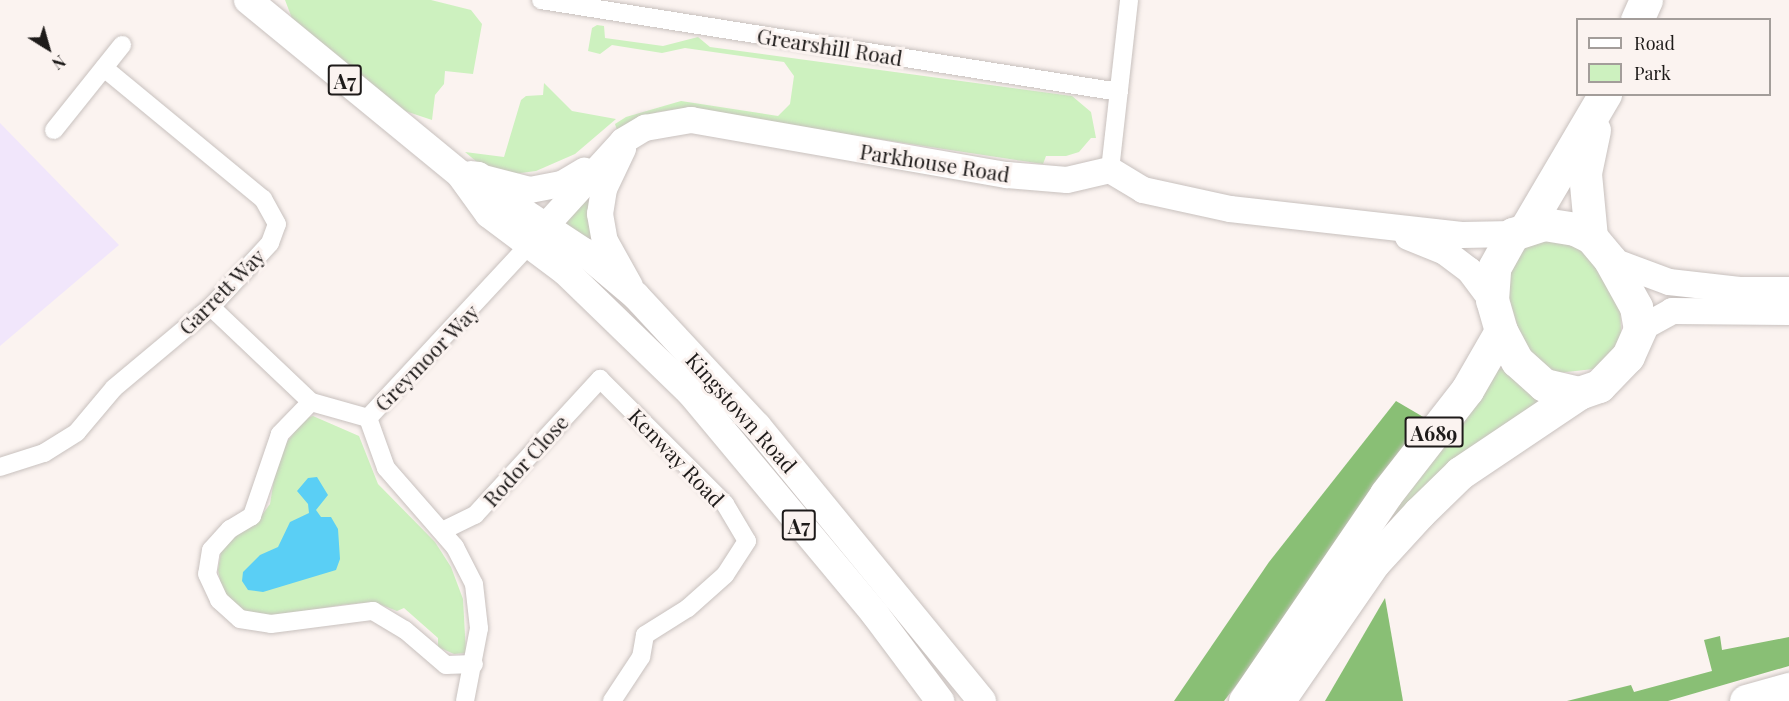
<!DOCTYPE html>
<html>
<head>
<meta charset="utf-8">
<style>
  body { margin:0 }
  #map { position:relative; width:1789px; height:701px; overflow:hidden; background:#fbf3f0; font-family:"Playfair Display",serif }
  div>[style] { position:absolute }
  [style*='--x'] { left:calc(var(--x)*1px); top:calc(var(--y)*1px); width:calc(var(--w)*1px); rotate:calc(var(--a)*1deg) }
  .education>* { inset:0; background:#f1e6fb }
  .green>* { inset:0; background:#cdf1bf }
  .forest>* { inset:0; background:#89bf75 }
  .water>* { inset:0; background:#5acff5 }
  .roads { filter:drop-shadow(0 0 2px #c8c1be) drop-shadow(0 0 2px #c8c1be) }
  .street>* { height:18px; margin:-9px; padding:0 9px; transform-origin:9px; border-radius:9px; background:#fff }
  .secondary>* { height:26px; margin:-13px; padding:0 13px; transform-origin:13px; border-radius:13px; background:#fff }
  .primary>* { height:28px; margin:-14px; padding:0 14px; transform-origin:14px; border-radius:14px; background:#fff }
  .highway>* { height:33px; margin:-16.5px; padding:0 16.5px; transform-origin:16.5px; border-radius:16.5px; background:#fff }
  span { translate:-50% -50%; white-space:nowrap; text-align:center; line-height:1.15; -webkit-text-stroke:6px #fbf3f0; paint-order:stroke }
  .shield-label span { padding:2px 4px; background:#fbf3f0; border:2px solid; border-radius:4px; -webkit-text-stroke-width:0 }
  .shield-label { font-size:20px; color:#1e1b1a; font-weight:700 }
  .street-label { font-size:21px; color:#1e1b1a }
  .legend { position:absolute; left:1576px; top:18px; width:195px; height:78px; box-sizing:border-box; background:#fbf3f0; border:2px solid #a39d9a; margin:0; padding:8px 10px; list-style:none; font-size:18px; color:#1e1b1a }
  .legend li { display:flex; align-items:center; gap:12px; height:30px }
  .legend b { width:30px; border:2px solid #a39d9a }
  .north { position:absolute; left:18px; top:18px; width:60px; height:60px; -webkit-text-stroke:4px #fbf3f0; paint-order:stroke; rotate:143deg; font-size:16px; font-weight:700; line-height:24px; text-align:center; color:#1e1b1a }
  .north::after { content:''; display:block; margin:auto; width:21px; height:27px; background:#1e1b1a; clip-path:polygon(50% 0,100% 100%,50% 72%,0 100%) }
</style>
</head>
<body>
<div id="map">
  <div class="education">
    <i style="clip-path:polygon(0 123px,119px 245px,0 346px)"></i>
  </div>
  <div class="green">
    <i style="clip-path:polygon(285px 0,431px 0,471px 10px,482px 24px,473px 74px,445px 71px,444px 84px,435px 95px,432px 120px,405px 111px,293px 21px)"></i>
    <i style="clip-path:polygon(597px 25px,604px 26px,605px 38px,663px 46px,698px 37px,710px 47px,1072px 96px,1091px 112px,1096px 138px,1091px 138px,1079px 152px,1066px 156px,1046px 156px,1043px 164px,679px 109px,657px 112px,617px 130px,615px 124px,626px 117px,681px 101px,778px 116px,790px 104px,794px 76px,784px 62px,685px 48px,662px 53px,612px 45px,600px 54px,588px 51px,592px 28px)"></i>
    <i style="clip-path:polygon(544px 83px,572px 111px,616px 119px,575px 154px,536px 171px,513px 174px,483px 167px,465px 152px,504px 157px,521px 100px,526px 96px,543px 95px)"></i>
    <i style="clip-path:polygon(588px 193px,591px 196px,603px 258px,562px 224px)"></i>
    <i style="clip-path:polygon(1550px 237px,1582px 249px,1620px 298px,1621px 336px,1611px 355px,1594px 369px,1557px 373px,1542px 366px,1522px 341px,1507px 291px,1509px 272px,1516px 255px,1531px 243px)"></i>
    <i style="clip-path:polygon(1503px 368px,1543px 404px,1287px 656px,1496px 370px)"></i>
    <i style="clip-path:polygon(313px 416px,359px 436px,378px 484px,435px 542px,451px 567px,463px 599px,466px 653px,454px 654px,438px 647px,438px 638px,404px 608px,397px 611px,374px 602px,341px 605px,261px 619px,239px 611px,223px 596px,218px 570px,221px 552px,230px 539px,257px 522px,270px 504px,278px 454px,304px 419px)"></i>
  </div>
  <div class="forest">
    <i style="clip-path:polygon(1396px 401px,1425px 418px,1268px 645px,1224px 701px,1174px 701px,1269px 562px)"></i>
    <i style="clip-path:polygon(1385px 598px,1403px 701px,1325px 701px)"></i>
    <i style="clip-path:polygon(1720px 636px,1722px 650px,1789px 637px,1789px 666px,1668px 701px,1567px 701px,1631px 685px,1634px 692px,1712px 671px,1704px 640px)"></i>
  </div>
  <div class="water">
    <i style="clip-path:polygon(317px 477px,328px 495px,316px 510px,321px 517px,331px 517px,338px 529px,340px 559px,336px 570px,263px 592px,248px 590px,242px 581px,243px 572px,260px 555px,278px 547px,290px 522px,309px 513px,308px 504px,297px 491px,308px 478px)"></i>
  </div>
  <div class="roads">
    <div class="street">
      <i style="--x:541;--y:0;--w:585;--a:9.04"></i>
      <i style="--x:54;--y:130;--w:109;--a:-51.3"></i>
      <i style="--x:1110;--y:170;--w:171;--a:-83.6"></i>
      <i style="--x:211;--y:307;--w:138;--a:43.5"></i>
      <i style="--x:368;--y:418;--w:59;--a:-164.3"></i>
      <i style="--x:311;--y:402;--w:45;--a:134.1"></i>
      <i style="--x:280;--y:434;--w:87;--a:108.9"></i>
      <i style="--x:252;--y:516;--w:26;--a:149"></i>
      <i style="--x:230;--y:529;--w:28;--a:132"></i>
      <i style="--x:211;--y:550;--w:24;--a:99"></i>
      <i style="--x:207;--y:574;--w:29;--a:65"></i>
      <i style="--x:219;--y:600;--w:28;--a:42"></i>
      <i style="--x:240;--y:619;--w:31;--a:9"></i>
      <i style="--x:271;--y:624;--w:103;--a:-7.3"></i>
      <i style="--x:373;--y:611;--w:37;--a:31"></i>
      <i style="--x:405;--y:630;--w:54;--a:40.5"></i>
      <i style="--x:446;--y:665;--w:28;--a:-2"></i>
      <i style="--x:0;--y:467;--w:46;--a:-17.7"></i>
      <i style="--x:44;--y:453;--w:39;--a:-32"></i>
      <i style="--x:77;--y:432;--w:57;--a:-49.9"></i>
      <i style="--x:114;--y:388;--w:126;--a:-39.9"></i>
      <i style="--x:211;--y:307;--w:87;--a:-47.3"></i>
      <i style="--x:270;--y:243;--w:20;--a:-70"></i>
      <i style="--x:277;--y:224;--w:29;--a:-119"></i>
      <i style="--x:263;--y:199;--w:206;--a:-140.5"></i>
      <i style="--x:442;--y:531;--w:37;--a:-26"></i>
      <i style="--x:475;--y:515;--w:185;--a:-47.4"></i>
      <i style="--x:600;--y:379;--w:177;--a:45"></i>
      <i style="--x:725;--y:504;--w:43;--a:59.3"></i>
      <i style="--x:747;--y:541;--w:40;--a:122.9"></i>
      <i style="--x:725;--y:575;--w:50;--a:138.3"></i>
      <i style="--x:688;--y:608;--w:51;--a:147.9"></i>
      <i style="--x:645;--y:635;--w:22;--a:100"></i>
      <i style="--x:641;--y:657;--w:53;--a:123.4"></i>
      <i style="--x:465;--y:701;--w:74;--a:-79.1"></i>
      <i style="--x:479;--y:628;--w:44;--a:-96.5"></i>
      <i style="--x:474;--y:584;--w:42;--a:-117.2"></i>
      <i style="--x:455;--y:547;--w:105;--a:-131.1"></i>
      <i style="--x:386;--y:468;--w:53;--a:-109.8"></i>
      <i style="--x:368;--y:418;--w:235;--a:-47.1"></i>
    </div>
    <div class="secondary">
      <i style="--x:623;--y:149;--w:44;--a:115.4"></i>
      <i style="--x:604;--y:189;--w:25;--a:99"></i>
      <i style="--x:600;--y:214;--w:27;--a:80"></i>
      <i style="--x:605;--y:241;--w:51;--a:60.9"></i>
      <i style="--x:480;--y:177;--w:52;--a:14.6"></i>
      <i style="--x:530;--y:190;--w:33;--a:-11"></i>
      <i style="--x:562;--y:184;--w:26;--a:-31"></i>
      <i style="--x:1408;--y:237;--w:40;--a:22"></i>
      <i style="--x:1445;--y:252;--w:30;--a:37"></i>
      <i style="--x:1469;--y:270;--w:38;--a:53"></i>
      <i style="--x:532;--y:241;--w:135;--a:-47.7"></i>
      <i style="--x:623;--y:141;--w:26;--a:-31"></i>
      <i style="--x:645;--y:128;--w:47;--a:-9.9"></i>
      <i style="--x:691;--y:120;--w:321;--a:9.9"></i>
      <i style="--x:1007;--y:175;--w:60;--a:4.8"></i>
      <i style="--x:1067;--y:180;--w:44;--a:-13.1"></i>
      <i style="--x:1110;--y:170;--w:39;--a:31"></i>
      <i style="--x:1143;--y:190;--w:89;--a:12.3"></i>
      <i style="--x:1230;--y:209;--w:233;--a:6.4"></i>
      <i style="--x:1462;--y:235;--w:51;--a:-1.1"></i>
      <i style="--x:1610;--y:260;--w:63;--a:20.4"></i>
      <i style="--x:1669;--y:282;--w:71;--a:6.4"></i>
      <i style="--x:1740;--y:290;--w:49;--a:0"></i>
      <i style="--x:1640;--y:329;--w:37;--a:-29"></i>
      <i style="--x:1672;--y:311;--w:117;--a:0.5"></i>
    </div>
    <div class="primary">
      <i style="--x:248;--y:0;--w:274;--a:39.4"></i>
      <i style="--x:460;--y:174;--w:49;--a:54.1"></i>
      <i style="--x:489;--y:214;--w:95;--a:36.9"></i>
      <i style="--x:565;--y:271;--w:175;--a:44.1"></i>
      <i style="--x:691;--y:393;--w:288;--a:50.2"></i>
      <i style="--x:875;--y:614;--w:109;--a:53.2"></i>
      <i style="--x:471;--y:175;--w:7;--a:8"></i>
      <i style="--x:478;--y:176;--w:20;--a:49"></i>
      <i style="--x:491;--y:191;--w:111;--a:33.3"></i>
      <i style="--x:584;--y:252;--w:68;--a:40.2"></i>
      <i style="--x:636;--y:296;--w:178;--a:47.1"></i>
      <i style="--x:757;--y:426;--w:355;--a:50.7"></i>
    </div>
    <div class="highway">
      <i style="--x:1637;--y:20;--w:22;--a:-66"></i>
      <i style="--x:1544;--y:224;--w:31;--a:9"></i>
      <i style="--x:1575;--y:229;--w:18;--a:27"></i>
      <i style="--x:1591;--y:237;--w:30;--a:50"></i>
      <i style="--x:1610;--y:260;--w:54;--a:61"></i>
      <i style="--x:1636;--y:307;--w:22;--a:80"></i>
      <i style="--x:1640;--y:329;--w:30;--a:114"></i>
      <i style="--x:1628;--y:356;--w:42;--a:134"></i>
      <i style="--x:1599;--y:386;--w:21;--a:161"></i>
      <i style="--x:1579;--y:393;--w:36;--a:-167"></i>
      <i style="--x:1544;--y:385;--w:36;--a:-138"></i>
      <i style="--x:1517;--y:361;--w:34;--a:-118"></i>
      <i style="--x:1501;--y:331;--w:32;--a:-106"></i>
      <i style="--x:1492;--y:300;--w:32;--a:-86"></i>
      <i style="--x:1494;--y:268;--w:39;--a:-61"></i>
      <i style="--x:1513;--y:234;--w:33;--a:-18"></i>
      <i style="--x:1526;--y:228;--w:156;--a:-59.5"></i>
      <i style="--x:1591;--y:237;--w:64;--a:-95.4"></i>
      <i style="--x:1585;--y:173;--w:44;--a:-78.2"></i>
      <i style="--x:1245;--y:701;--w:250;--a:-55.7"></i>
      <i style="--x:1386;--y:494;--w:132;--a:-52.1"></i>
      <i style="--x:1467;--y:390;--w:68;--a:-60"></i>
      <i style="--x:1278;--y:701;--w:169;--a:-55.4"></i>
      <i style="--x:1374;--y:562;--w:67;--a:-47.4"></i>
      <i style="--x:1419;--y:513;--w:57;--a:-44.3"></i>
      <i style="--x:1460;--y:473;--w:143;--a:-33.9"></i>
      <i style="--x:1746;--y:701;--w:45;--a:-15.6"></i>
    </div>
  </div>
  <div class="shield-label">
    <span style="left:345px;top:80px">A7</span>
    <span style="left:1434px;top:432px">A689</span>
    <span style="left:799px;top:525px">A7</span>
  </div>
  <div class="street-label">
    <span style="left:830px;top:46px;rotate:9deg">Grearshill Road</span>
    <span style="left:935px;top:162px;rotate:9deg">Parkhouse Road</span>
    <span style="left:221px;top:291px;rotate:-45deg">Garrett Way</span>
    <span style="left:426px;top:357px;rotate:-46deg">Greymoor Way</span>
    <span style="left:742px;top:412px;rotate:48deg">Kingstown Road</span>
    <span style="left:677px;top:457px;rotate:46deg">Kenway Road</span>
    <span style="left:525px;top:460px;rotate:-48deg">Rodor Close</span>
  </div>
  <ul class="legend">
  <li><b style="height:8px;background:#fff"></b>Road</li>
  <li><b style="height:16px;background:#cdf1bf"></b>Park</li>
  </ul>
  <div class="north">N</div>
</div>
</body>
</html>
